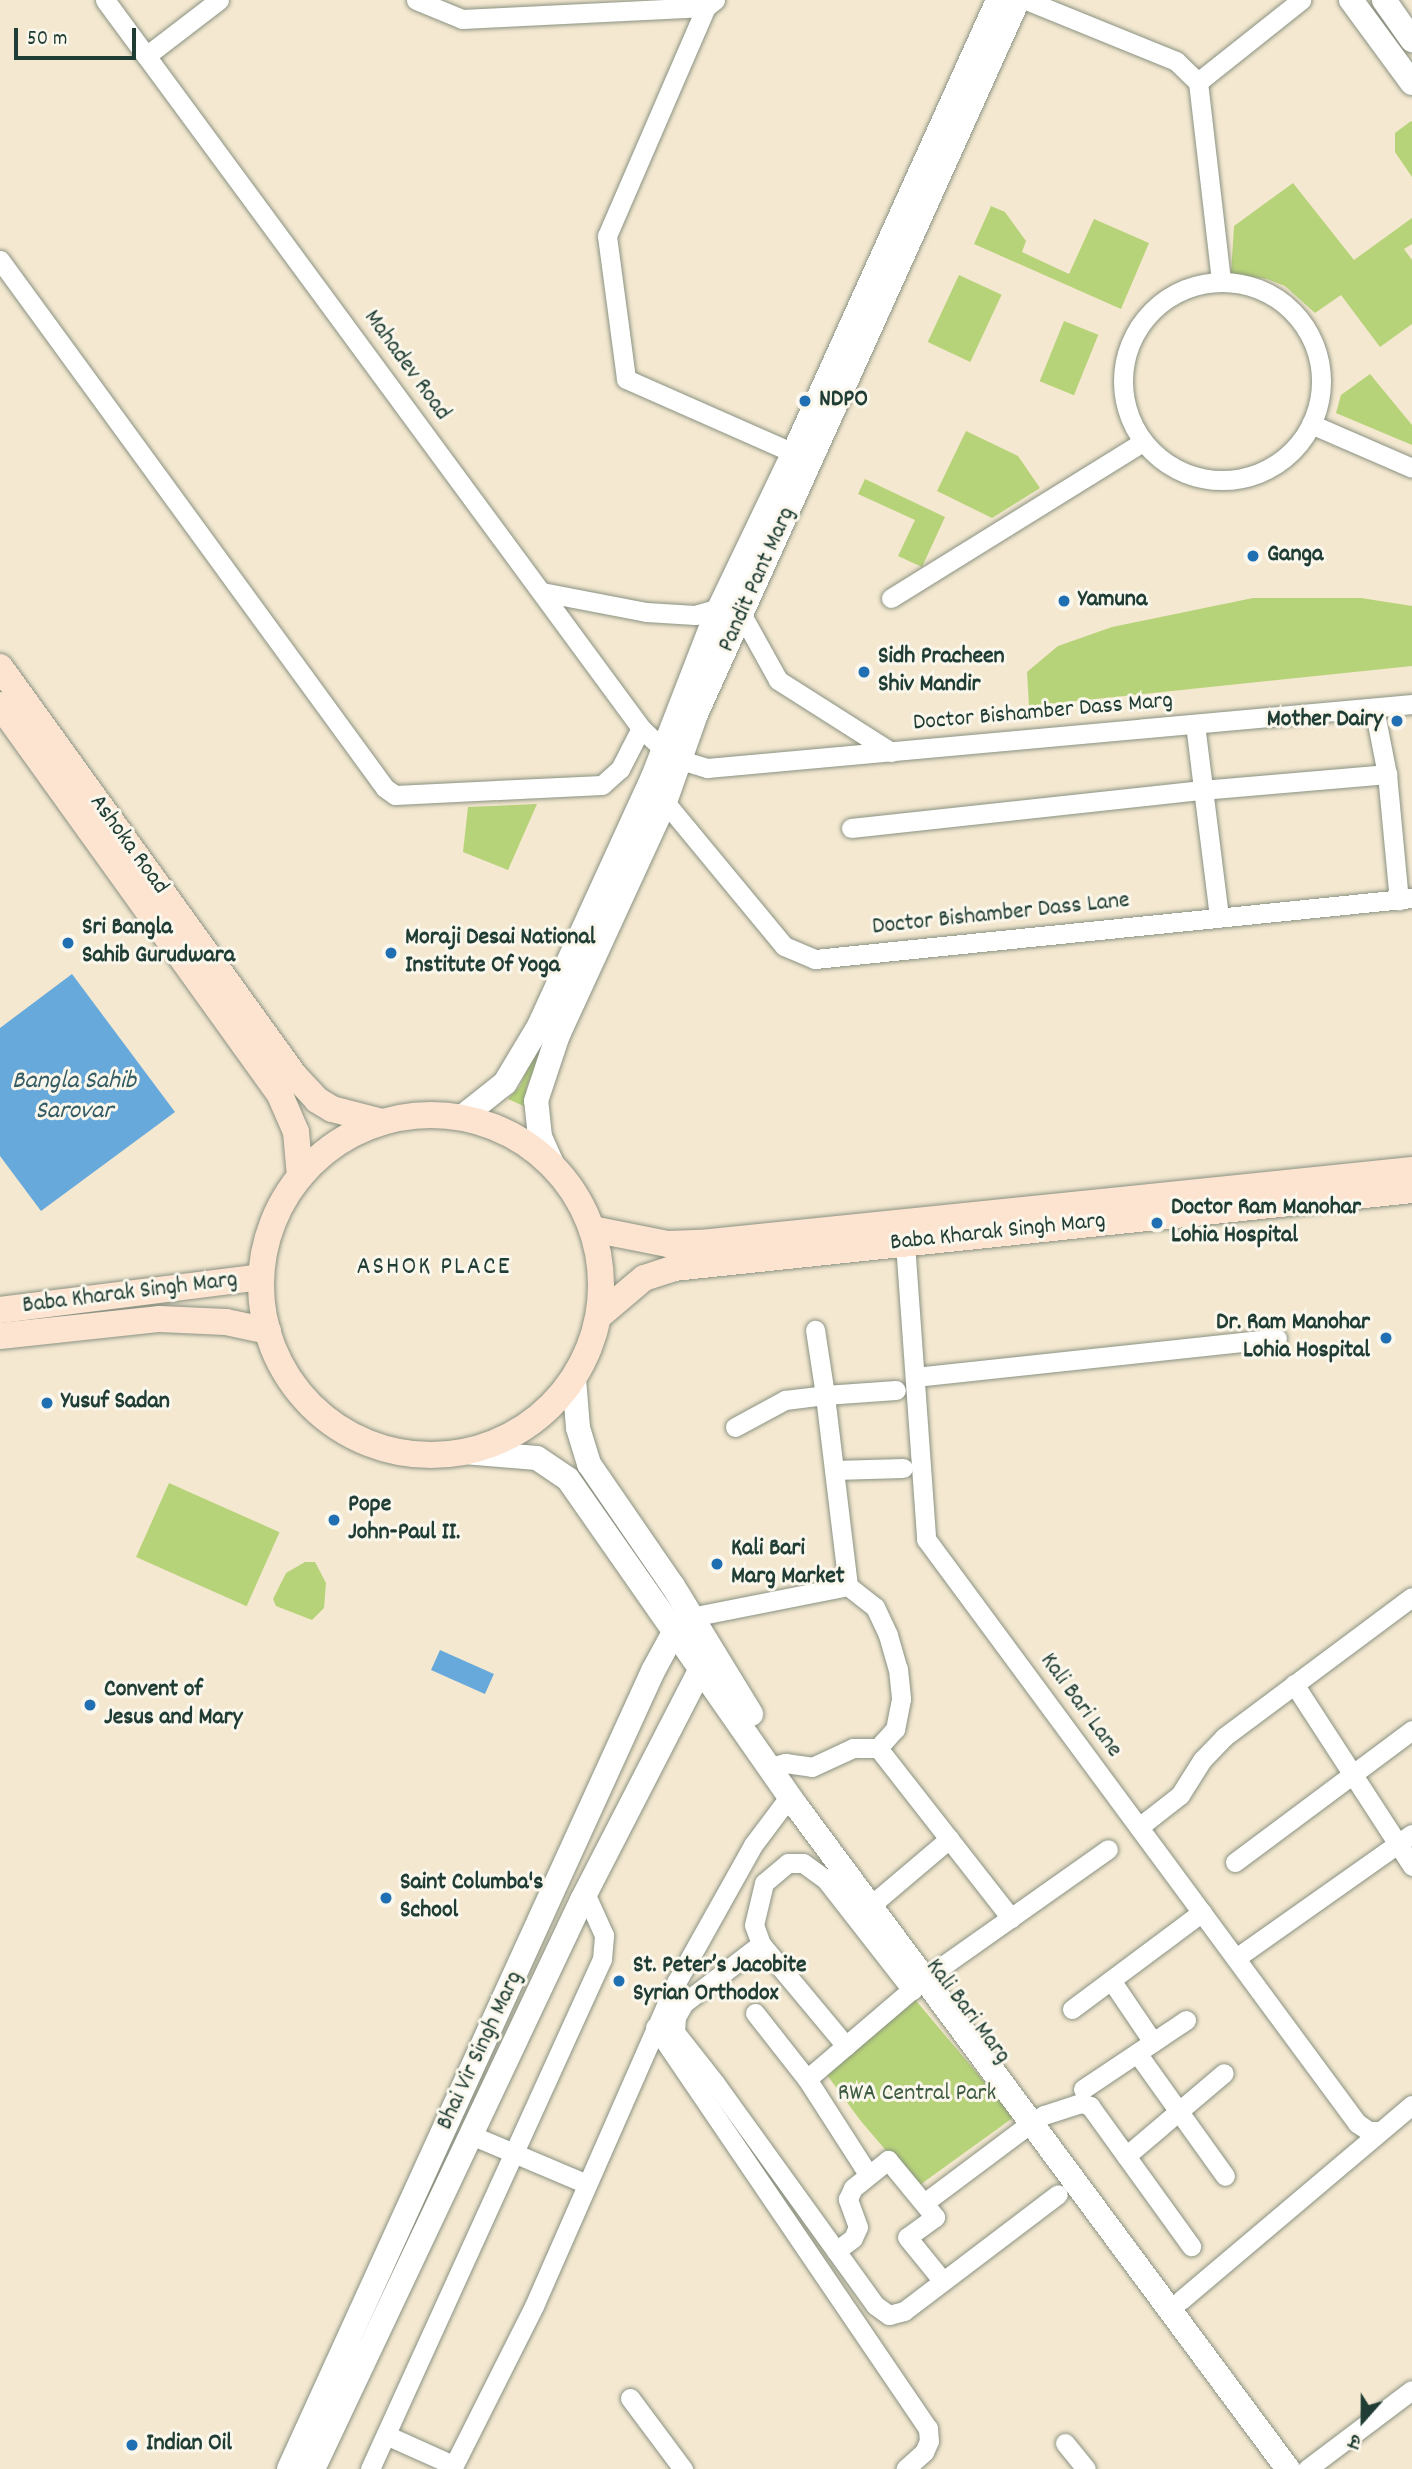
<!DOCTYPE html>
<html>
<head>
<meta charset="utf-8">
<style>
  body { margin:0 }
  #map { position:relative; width:1412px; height:2469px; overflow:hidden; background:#f4e8d0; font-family:Dekko,"Playpen Sans Deva",sans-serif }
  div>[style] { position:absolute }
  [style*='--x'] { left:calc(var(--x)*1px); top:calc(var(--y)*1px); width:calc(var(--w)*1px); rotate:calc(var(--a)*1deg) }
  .green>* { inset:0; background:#b7d379; transform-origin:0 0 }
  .water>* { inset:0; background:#67a9db; transform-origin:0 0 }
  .roads { filter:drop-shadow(0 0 2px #8a9282) drop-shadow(0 0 2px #8a9282) }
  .minor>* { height:19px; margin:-9.5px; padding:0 9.5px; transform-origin:9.5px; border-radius:9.5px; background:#fff }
  .minor>.ring { margin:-9.5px; padding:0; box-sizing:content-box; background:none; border:19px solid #fff; border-radius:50% }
  .tertiary>* { height:24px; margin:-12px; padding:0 12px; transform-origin:12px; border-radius:12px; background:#fff }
  .secondary>* { height:26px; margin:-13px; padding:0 13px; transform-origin:13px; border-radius:13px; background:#fde4d1 }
  .secondary>.ring { margin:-13px; padding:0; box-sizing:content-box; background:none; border:26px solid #fde4d1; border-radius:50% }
  .dots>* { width:19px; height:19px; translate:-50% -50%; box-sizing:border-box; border:4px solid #fbf7ec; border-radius:50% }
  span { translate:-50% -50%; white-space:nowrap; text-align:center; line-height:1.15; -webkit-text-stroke:6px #fbf7ec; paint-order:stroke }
  .street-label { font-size:24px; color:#1f3d34 }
  .poi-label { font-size:24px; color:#1f3d34; font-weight:700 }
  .left { translate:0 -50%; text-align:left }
  .right { translate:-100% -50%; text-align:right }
  .park-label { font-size:24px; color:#3d5b42 }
  .water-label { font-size:26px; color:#355d66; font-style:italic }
  .neighbourhood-label { font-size:26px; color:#1f3d34; letter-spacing:2px }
  .north { position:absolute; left:1328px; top:2385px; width:70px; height:70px; -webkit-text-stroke:5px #fbf7ec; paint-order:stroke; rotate:201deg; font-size:19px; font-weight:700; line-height:28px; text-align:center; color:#1f3d34 }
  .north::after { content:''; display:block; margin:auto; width:24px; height:32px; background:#1f3d34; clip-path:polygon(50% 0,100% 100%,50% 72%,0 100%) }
  .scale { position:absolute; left:14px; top:28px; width:122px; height:32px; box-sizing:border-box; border:4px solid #1f3d34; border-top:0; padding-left:9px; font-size:21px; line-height:24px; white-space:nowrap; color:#1f3d34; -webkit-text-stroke:5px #fbf7ec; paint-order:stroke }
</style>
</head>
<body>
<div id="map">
  <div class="green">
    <i style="clip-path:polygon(1411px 121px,1412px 122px,1412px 177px,1395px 152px,1395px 133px)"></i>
    <i style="clip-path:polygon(1293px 183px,1354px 260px,1412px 218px,1412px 244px,1404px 249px,1412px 260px,1412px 324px,1380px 347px,1341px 295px,1315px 313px,1285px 286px,1267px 279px,1231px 274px,1234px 226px)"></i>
    <i style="clip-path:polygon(991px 206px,1005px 212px,1026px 241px,1022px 252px,1069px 274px,1094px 219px,1149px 243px,1121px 309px,974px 244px)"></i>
    <i style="left:959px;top:275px;width:47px;height:74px;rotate:25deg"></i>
    <i style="left:1064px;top:321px;width:37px;height:65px;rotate:22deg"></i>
    <i style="clip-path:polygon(1370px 374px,1412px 425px,1412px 445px,1336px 413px,1341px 395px)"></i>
    <i style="clip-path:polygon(966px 431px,1018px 456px,1040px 488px,992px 518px,937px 491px)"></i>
    <i style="clip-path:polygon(865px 479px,945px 517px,922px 567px,898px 556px,915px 520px,858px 494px)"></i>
    <i style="clip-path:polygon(1253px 598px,1361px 598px,1412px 606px,1412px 666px,1029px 706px,1027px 672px,1058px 646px,1112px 627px)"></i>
    <i style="clip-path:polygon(537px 804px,508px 870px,463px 852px,468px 807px)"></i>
    <i style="clip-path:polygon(543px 1032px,550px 1035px,526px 1088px,526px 1107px,508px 1099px,520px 1086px)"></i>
    <i style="left:169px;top:1483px;width:121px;height:81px;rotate:24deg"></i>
    <i style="clip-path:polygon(305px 1562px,315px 1562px,326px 1583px,324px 1608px,312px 1620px,276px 1606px,273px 1599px,286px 1573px)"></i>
    <i style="clip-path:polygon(912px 1996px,1014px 2117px,917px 2187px,860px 2120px,819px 2064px)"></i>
  </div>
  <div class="water">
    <i style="clip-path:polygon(72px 974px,175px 1112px,41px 1211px,0 1156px,0 1028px)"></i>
    <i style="left:440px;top:1650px;width:59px;height:22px;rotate:24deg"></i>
  </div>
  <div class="roads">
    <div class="minor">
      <i style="--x:105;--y:0;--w:904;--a:53.64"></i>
      <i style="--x:641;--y:728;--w:42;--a:44"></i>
      <i style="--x:671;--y:757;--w:38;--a:17"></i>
      <i style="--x:707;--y:768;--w:708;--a:-5.19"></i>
      <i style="--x:416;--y:0;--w:50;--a:22.4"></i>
      <i style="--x:462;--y:19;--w:244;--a:-2.8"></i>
      <i style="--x:715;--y:0;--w:11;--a:142"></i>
      <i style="--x:706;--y:7;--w:249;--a:113.4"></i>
      <i style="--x:607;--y:236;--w:144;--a:82.4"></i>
      <i style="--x:626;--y:379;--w:184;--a:23.8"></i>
      <i style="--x:1026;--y:0;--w:162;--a:22.1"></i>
      <i style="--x:1176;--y:61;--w:30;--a:44"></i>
      <i style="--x:1198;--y:82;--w:200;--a:83.4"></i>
      <i style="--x:146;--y:56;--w:92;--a:-37.5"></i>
      <i style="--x:1198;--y:82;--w:132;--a:-38.5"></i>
      <i style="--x:0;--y:260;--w:653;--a:53.9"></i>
      <i style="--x:385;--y:788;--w:12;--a:35"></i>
      <i style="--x:395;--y:795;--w:207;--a:-2.8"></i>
      <i style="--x:602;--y:785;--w:24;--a:-42"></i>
      <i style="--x:620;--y:769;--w:46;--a:-62.9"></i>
      <i class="ring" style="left:1123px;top:282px;width:179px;height:179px"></i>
      <i style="--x:1311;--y:424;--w:110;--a:23.5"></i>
      <i style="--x:542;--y:592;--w:106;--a:10.9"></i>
      <i style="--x:646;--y:612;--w:49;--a:3.5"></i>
      <i style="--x:695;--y:615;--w:26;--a:-16"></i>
      <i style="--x:891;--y:598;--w:296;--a:-31.8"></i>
      <i style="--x:742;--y:615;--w:74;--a:61"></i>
      <i style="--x:778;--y:680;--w:134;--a:32.5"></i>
      <i style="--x:1374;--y:708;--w:67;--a:78.9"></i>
      <i style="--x:1387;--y:774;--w:127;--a:84.6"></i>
      <i style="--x:1195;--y:724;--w:194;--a:82.9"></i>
      <i style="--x:665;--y:802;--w:187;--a:50.4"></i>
      <i style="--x:784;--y:946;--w:34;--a:23"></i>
      <i style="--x:815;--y:959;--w:600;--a:-5.83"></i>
      <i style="--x:851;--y:828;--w:353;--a:-6.2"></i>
      <i style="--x:1202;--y:790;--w:186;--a:-4.9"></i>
      <i style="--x:905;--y:1243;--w:297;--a:85.9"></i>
      <i style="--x:926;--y:1539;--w:726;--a:53.57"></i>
      <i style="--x:1357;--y:2123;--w:14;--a:34"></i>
      <i style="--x:1369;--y:2131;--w:9;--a:0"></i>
      <i style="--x:915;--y:1377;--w:364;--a:-6.1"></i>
      <i style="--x:735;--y:1427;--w:57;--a:-28.4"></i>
      <i style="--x:785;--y:1400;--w:40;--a:-7.1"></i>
      <i style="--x:825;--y:1395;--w:66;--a:-98.7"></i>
      <i style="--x:834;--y:1470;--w:69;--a:-1.7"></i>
      <i style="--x:848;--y:1586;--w:34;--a:38"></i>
      <i style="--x:875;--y:1607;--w:31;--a:65"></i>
      <i style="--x:888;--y:1635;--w:35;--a:74"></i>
      <i style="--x:898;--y:1669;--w:30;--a:84"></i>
      <i style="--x:901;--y:1699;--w:31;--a:101"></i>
      <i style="--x:895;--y:1729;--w:25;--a:132"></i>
      <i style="--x:691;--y:1617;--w:160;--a:-11.2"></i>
      <i style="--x:848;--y:1586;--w:192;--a:-96.9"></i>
      <i style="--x:825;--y:1395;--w:71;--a:-4"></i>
      <i style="--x:1294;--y:1684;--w:217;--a:57"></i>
      <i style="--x:770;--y:1767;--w:16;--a:-15"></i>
      <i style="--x:785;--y:1763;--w:27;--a:8"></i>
      <i style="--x:812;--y:1767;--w:45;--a:-24.9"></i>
      <i style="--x:853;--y:1748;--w:25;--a:0"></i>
      <i style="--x:878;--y:1748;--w:216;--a:52"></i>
      <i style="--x:1139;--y:1827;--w:52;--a:-38"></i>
      <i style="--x:1180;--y:1795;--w:41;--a:-57.8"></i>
      <i style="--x:1202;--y:1760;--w:32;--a:-46"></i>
      <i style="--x:1224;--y:1737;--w:234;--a:-36.7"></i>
      <i style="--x:1235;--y:1862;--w:221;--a:-36.7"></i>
      <i style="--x:870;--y:1906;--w:104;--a:-40.3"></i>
      <i style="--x:761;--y:1944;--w:97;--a:142.5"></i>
      <i style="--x:684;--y:2003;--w:16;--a:120"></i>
      <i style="--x:676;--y:2017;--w:15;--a:94"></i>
      <i style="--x:675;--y:2032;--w:65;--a:51.9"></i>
      <i style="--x:715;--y:2083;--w:274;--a:54.2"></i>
      <i style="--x:875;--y:2305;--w:17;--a:36"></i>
      <i style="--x:889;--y:2315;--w:16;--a:-15"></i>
      <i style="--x:904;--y:2311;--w:193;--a:-37.2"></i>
      <i style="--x:1236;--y:1958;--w:215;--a:-35.2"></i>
      <i style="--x:1111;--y:1980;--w:75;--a:55.9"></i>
      <i style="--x:1072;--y:2009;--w:162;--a:-36.7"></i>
      <i style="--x:755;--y:2013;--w:84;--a:51.8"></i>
      <i style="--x:807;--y:2079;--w:113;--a:57.3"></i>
      <i style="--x:655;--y:2027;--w:485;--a:55.8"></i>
      <i style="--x:928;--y:2428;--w:13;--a:86"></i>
      <i style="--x:929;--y:2441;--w:12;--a:114"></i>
      <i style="--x:924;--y:2452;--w:25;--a:138"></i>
      <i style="--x:846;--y:2046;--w:133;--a:-129.8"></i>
      <i style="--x:761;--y:1944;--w:20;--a:-110"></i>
      <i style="--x:754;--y:1925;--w:43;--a:-76.6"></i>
      <i style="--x:764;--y:1883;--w:31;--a:-40"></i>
      <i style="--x:788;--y:1863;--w:15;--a:0"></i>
      <i style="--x:803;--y:1863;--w:29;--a:36"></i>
      <i style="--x:826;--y:1880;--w:140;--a:52"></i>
      <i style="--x:1137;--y:2053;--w:151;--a:54.4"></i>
      <i style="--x:807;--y:2079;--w:154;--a:-40.5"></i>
      <i style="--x:924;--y:1979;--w:225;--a:-35.2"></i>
      <i style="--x:1083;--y:2089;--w:124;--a:-33.8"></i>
      <i style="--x:471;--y:2135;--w:126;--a:22.9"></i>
      <i style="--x:1126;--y:2156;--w:128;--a:-40.3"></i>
      <i style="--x:924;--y:2203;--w:134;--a:-36.8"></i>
      <i style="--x:1031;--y:2123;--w:15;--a:-32"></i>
      <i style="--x:1044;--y:2115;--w:40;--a:-18"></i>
      <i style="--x:1082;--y:2103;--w:9;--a:21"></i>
      <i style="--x:1090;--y:2106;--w:173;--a:54.2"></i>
      <i style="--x:836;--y:2251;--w:21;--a:-37"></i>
      <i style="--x:853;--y:2238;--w:12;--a:-66"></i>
      <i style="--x:858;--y:2227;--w:30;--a:-110"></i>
      <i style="--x:848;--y:2199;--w:12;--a:-66"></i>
      <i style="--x:853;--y:2188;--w:45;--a:-38.7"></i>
      <i style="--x:888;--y:2160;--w:74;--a:50.5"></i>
      <i style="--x:935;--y:2217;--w:34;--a:144"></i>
      <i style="--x:907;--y:2237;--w:55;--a:50.9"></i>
      <i style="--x:1181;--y:2300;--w:302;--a:-40.2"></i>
      <i style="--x:630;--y:2398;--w:89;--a:53.3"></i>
      <i style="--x:386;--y:2435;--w:73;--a:24.1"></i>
      <i style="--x:1065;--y:2443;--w:33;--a:51"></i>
      <i style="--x:370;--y:2469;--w:560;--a:-65.54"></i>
      <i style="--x:602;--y:1959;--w:24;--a:-85"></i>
      <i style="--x:604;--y:1935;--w:46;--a:-114.3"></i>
      <i style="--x:452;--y:2469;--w:182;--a:-63.3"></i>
      <i style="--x:534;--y:2306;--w:355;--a:-66.3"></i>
      <i style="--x:677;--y:1981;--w:156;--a:-60.8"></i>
      <i style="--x:753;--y:1845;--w:60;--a:-53.1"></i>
      <i style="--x:1307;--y:2469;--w:131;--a:-37"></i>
    </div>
    <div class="tertiary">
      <i style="--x:1351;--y:0;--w:103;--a:53.7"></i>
      <i style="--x:1384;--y:0;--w:49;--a:55"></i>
      <i style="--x:461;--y:1118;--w:56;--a:-38.5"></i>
      <i style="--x:505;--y:1083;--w:66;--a:-59.2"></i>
      <i style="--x:539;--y:1026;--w:274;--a:-65.4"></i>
      <i style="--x:653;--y:777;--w:172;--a:-68.8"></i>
      <i style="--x:715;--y:617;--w:185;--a:-64.4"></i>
      <i style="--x:795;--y:450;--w:494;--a:-65.7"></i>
      <i style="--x:553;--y:1166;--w:32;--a:-114"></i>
      <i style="--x:540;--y:1137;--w:36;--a:-96"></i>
      <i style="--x:536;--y:1101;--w:70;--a:-71.6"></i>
      <i style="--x:558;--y:1035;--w:256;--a:-65.3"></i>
      <i style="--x:665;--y:802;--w:93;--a:-70.6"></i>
      <i style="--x:696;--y:714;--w:783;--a:-65.73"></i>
      <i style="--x:574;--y:1379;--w:49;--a:85.3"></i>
      <i style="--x:578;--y:1428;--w:38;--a:73"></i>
      <i style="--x:589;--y:1464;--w:148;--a:55.5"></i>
      <i style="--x:673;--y:1586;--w:150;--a:58.6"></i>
      <i style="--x:464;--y:1452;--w:73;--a:4.7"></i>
      <i style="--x:537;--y:1458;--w:37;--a:34"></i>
      <i style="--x:568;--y:1479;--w:400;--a:55.1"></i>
      <i style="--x:797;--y:1807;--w:824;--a:53.44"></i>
      <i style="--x:289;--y:2469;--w:877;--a:-65.48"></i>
      <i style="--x:653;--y:1671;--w:57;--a:-61.6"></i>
      <i style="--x:313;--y:2469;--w:629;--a:-64.7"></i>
      <i style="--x:582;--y:1900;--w:273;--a:-62.8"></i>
    </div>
    <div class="secondary">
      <i style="--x:0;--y:667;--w:503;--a:54.22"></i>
      <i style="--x:294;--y:1075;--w:34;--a:47"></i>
      <i style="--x:317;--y:1100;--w:17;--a:31"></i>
      <i style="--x:332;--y:1109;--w:52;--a:14.6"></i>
      <i style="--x:0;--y:705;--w:480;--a:54.3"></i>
      <i style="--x:280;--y:1095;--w:40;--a:66.6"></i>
      <i style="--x:296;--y:1132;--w:45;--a:84.9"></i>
      <i class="ring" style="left:261px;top:1115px;width:314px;height:314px"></i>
      <i style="--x:592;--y:1229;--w:77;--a:11.2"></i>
      <i style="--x:668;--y:1244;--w:33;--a:-2"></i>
      <i style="--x:701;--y:1243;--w:715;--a:-5.86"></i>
      <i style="--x:0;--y:1310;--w:263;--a:-7.2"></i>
      <i style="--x:599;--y:1316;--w:59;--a:-40.2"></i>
      <i style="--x:644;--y:1278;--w:32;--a:-18"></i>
      <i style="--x:674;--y:1268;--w:742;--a:-6.03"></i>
      <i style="--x:0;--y:1336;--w:161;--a:-6.1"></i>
      <i style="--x:160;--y:1319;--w:66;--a:2.6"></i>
      <i style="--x:226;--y:1322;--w:43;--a:12.1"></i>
    </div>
  </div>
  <div class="dots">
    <i style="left:805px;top:401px;background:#1f6fb2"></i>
    <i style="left:1253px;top:556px;background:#1f6fb2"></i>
    <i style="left:1064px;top:601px;background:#1f6fb2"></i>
    <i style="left:864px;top:672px;background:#1f6fb2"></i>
    <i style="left:1397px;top:721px;background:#1f6fb2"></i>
    <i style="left:68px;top:943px;background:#1f6fb2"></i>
    <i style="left:391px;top:953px;background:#1f6fb2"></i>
    <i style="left:1157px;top:1223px;background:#1f6fb2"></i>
    <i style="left:1386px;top:1338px;background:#1f6fb2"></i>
    <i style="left:47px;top:1403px;background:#1f6fb2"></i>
    <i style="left:334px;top:1520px;background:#1f6fb2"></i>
    <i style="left:717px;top:1564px;background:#1f6fb2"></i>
    <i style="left:90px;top:1705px;background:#1f6fb2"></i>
    <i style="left:386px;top:1898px;background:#1f6fb2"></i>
    <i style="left:619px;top:1981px;background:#1f6fb2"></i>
    <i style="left:132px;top:2445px;background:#1f6fb2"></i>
  </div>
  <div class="street-label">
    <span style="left:406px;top:366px;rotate:54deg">Mahadev Road</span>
    <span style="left:758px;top:580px;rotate:-66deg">Pandit Pant Marg</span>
    <span style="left:1043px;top:713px;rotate:-5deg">Doctor Bishamber Dass Marg</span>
    <span style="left:128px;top:845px;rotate:54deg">Ashoka Road</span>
    <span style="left:1001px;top:915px;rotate:-6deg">Doctor Bishamber Dass Lane</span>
    <span style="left:998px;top:1233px;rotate:-6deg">Baba Kharak Singh Marg</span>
    <span style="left:130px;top:1294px;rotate:-7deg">Baba Kharak Singh Marg</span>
    <span style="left:1080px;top:1706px;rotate:54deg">Kali Bari Lane</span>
    <span style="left:967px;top:2012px;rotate:53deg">Kali Bari Marg</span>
    <span style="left:481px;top:2051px;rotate:-65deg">Bhai Vir Singh Marg</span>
  </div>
  <div class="poi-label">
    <span class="left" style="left:819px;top:401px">NDPO</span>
    <span class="left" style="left:1267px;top:556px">Ganga</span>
    <span class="left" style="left:1078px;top:601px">Yamuna</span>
    <span class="left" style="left:878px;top:672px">Sidh Pracheen<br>Shiv Mandir</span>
    <span class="right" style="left:1383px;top:721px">Mother Dairy</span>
    <span class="left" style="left:82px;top:943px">Sri Bangla<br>Sahib Gurudwara</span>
    <span class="left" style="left:405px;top:953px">Moraji Desai National<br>Institute Of Yoga</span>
    <span class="left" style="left:1171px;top:1223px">Doctor Ram Manohar<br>Lohia Hospital</span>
    <span class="right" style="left:1370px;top:1338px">Dr. Ram Manohar<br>Lohia Hospital</span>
    <span class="left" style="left:61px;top:1403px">Yusuf Sadan</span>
    <span class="left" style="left:348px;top:1520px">Pope<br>John-Paul II.</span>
    <span class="left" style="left:731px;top:1564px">Kali Bari<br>Marg Market</span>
    <span class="left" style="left:104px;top:1705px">Convent of<br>Jesus and Mary</span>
    <span class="left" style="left:400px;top:1898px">Saint Columba's<br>School</span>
    <span class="left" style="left:633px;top:1981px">St. Peter’s Jacobite<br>Syrian Orthodox</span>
    <span class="left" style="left:146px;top:2445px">Indian Oil</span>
  </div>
  <div class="park-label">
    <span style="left:917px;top:2095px">RWA Central Park</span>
  </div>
  <div class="water-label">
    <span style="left:74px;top:1097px">Bangla Sahib<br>Sarovar</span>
  </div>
  <div class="neighbourhood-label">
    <span style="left:434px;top:1268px">ASHOK PLACE</span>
  </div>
  <div class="north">उ</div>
  <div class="scale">50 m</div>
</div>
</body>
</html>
